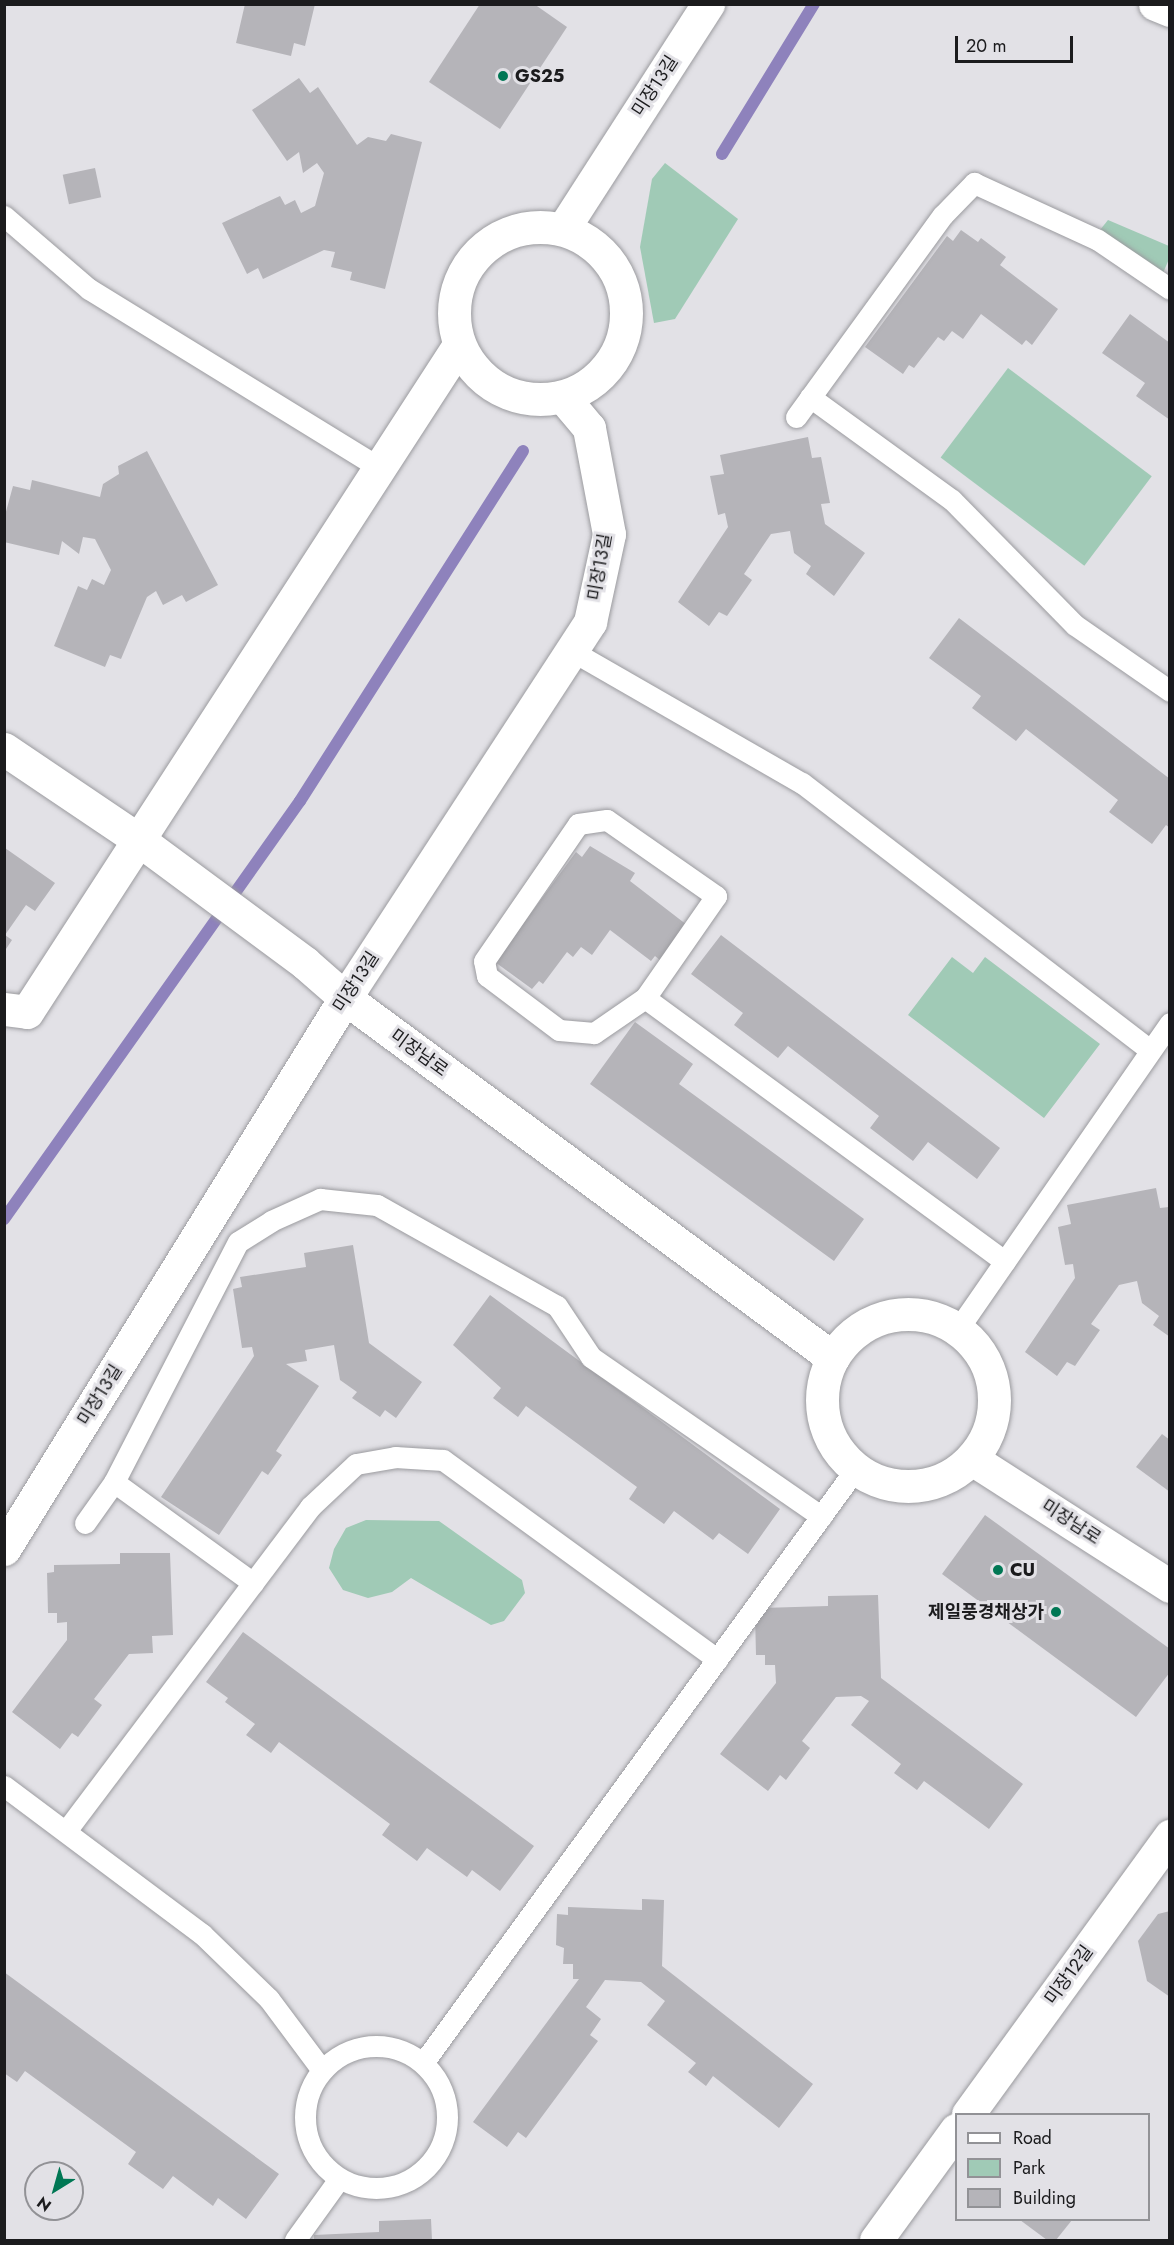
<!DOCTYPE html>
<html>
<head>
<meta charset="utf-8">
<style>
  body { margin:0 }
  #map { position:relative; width:1174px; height:2245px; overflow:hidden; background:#e2e1e6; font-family:Jost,"Noto Sans KR",sans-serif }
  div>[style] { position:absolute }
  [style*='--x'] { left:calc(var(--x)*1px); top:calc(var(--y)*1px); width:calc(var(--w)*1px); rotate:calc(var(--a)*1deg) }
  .green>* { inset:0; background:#a0cab6; transform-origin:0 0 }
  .stream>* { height:12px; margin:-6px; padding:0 6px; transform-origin:6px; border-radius:6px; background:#8e82bc }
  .building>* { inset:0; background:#b5b4b9; transform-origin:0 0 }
  .roads { filter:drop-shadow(0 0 2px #9b9b9f) drop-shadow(0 0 2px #9b9b9f) }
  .service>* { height:21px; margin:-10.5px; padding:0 10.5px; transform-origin:10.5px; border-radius:10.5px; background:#fff }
  .service>.ring { margin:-10.5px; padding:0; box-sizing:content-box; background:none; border:21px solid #fff; border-radius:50% }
  .minor>* { height:33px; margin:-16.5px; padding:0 16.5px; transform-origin:16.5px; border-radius:16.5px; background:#fff }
  .minor>.ring { margin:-16.5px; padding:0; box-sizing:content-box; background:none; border:33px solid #fff; border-radius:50% }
  .tertiary>* { height:33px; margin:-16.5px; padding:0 16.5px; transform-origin:16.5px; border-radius:16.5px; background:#fff }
  .dots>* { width:16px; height:16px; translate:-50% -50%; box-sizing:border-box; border:3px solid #e2e1e6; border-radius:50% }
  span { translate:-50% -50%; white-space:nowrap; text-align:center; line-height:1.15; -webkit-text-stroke:6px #e2e1e6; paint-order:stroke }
  .poi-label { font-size:18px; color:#1b1b1d; font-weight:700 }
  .left { translate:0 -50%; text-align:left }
  .right { translate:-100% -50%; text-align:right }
  .street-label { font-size:18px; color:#1b1b1d }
  .frame { position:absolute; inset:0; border:6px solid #1b1b1d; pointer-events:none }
  .legend { position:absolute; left:955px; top:2113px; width:195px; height:108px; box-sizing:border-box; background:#e2e1e6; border:2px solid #929296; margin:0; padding:8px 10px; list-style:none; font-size:18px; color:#1b1b1d }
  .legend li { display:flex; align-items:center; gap:12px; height:30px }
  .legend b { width:30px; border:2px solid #929296 }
  .north { position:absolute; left:24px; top:2161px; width:60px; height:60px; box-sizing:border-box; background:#e2e1e6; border:2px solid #929296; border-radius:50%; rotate:217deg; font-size:16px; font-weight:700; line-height:24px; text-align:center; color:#1b1b1d }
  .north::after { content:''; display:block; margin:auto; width:21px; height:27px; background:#007754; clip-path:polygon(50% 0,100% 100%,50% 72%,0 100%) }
  .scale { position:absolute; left:955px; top:36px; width:118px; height:27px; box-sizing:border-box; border:3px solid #1b1b1d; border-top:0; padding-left:8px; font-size:18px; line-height:21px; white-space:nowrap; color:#1b1b1d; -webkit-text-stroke:4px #e2e1e6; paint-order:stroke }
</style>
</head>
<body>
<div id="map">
  <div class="green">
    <i style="clip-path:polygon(665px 163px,738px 219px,675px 319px,654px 323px,640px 247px,652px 179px)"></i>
    <i style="clip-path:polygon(1108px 220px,1169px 246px,1169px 259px,1163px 273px,1100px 230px)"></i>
    <i style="left:1008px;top:368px;width:180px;height:112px;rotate:37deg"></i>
    <i style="clip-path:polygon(952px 957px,973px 973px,985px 957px,1100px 1044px,1044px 1118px,908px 1015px)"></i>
    <i style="clip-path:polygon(366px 1520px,439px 1521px,522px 1580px,525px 1593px,504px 1621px,491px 1625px,411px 1578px,392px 1592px,368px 1598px,343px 1590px,329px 1568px,334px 1549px,346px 1528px)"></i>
  </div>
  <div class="stream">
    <i style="--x:722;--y:154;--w:176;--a:-58.5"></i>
    <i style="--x:4;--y:1219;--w:512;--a:-54.7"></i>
    <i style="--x:300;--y:801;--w:415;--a:-57.5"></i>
  </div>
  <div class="building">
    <i style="clip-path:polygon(245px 4px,315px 4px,305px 46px,294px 43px,291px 56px,236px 43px)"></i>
    <i style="clip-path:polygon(480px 4px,534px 4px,567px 27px,500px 129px,429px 82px)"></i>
    <i style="clip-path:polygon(299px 78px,310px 93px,318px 87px,357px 145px,368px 137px,386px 141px,391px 134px,422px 142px,385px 289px,350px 280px,352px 272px,331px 267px,335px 252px,324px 250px,263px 279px,258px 268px,247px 274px,222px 223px,280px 196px,285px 205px,295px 200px,301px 213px,315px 206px,324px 173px,317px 163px,303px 173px,299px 152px,287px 161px,252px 110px)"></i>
    <i style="left:95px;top:168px;width:30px;height:33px;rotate:78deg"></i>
    <i style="clip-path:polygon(961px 230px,978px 242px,981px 238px,1006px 257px,1000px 265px,1058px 309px,1032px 345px,1026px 340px,1022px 345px,981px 314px,963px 339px,952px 331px,944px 341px,938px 337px,914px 368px,909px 365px,903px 374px,865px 347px,947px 236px,953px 241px)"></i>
    <i style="clip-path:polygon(1130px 314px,1170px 343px,1170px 420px,1136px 396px,1145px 383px,1102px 353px)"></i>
    <i style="clip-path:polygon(808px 437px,812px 458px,821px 457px,830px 503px,821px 504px,825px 524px,865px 553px,834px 596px,806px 574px,811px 566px,794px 553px,790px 531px,771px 534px,744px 574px,752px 580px,727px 616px,719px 612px,709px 626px,678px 602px,728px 527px,725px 513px,718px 515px,710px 476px,724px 474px,720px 455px)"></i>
    <i style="clip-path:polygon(147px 451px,218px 585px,186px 602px,182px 595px,163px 605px,156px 591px,147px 597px,121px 659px,110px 655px,105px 667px,54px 646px,78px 586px,87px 590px,92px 579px,104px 585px,111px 570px,95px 539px,83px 537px,79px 554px,62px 541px,59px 555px,4px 542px,4px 519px,13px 486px,30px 490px,32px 480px,100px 497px,103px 484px,119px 474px,118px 466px)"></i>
    <i style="clip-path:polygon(959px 618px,1170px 779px,1170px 828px,1166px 825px,1152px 844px,1109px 812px,1118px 800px,1026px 729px,1016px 741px,972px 708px,981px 696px,929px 658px)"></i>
    <i style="clip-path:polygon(590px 846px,635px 873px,630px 881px,687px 925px,661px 961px,655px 956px,651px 961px,610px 930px,592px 955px,581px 947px,573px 957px,567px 952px,543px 984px,539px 981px,532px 989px,495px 962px,576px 852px,582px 857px)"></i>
    <i style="clip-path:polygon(5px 848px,55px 883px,35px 911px,26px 905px,5px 935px,12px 940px,4px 952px)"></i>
    <i style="clip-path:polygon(721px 935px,1000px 1148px,977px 1179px,928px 1142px,913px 1161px,870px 1128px,879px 1116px,788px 1046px,778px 1058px,734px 1025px,743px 1013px,691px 974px)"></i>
    <i style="clip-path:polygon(635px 1022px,693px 1064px,679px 1084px,864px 1219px,834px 1261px,590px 1084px)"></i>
    <i style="clip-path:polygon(1156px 1188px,1160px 1208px,1169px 1207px,1170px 1212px,1170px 1337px,1153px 1325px,1159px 1316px,1142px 1303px,1137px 1281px,1119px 1285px,1091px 1324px,1100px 1330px,1075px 1366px,1067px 1362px,1057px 1376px,1025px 1352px,1075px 1278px,1073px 1264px,1065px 1265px,1058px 1227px,1071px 1224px,1067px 1205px)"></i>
    <i style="clip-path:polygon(353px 1245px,369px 1343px,422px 1382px,396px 1418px,385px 1410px,380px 1417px,352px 1398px,357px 1392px,340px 1380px,334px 1345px,305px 1350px,307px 1361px,286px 1364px,319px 1386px,276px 1451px,282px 1455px,268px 1475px,262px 1471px,219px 1535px,161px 1497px,254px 1356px,252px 1347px,242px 1348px,233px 1289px,242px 1287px,240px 1277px,306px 1267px,304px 1253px)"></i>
    <i style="clip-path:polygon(490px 1295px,780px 1509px,748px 1554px,719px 1533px,713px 1540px,674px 1511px,664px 1524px,629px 1499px,637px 1487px,526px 1406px,518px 1417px,493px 1398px,501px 1388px,453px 1345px)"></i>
    <i style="clip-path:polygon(1162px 1434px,1170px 1440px,1170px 1492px,1136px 1467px)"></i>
    <i style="clip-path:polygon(985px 1515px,1170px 1649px,1170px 1672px,1136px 1717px,942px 1574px)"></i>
    <i style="clip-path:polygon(120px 1553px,170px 1553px,173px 1635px,152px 1636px,153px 1653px,129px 1654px,94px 1699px,102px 1705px,78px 1737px,72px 1733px,60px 1749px,12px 1712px,67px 1640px,67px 1622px,57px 1623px,57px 1613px,48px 1613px,47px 1573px,54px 1572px,54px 1565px,120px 1564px)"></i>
    <i style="clip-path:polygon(878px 1595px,881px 1678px,1023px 1784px,989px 1829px,924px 1781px,917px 1790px,894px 1773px,901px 1764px,851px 1725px,869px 1701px,861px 1696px,836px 1697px,802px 1741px,810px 1748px,786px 1780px,780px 1775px,768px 1791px,720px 1754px,776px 1683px,775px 1665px,765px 1665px,765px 1655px,756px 1655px,755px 1615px,762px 1608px,828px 1606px,828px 1596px)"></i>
    <i style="clip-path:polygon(243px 1632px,534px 1846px,500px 1891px,472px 1870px,467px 1877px,427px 1848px,417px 1861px,382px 1835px,390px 1824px,279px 1742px,271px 1753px,246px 1735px,255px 1724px,225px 1702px,228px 1698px,206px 1682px)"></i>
    <i style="clip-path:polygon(642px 1899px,664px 1900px,662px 1966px,813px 2084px,779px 2128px,713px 2076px,706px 2086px,688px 2072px,696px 2063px,647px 2025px,665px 2001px,641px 1982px,605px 1980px,586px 2007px,601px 2019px,590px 2035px,598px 2041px,526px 2138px,518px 2132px,507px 2147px,473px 2122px,579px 1979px,573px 1979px,573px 1964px,563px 1964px,564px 1948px,556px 1945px,557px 1914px,568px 1915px,568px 1907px,642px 1910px)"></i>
    <i style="clip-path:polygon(1170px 1911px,1170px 1997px,1147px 1981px,1138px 1941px,1158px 1914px)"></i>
    <i style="clip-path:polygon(4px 1972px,279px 2174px,246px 2219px,218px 2198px,213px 2206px,173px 2176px,163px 2189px,128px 2164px,136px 2152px,25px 2071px,17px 2082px,4px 2073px)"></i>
    <i style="clip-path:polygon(431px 2219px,432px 2240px,314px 2240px,314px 2235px,379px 2232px,379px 2221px)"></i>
    <i style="clip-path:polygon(1020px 2220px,1072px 2220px,1056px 2240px,1047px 2240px)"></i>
  </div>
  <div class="roads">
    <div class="service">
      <i style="--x:4;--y:216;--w:112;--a:40.7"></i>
      <i style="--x:89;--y:289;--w:342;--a:31.6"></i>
      <i style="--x:810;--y:397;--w:175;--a:36"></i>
      <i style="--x:952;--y:500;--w:175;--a:45.5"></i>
      <i style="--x:1075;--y:625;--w:116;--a:34.8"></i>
      <i style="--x:796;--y:417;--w:250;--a:-54"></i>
      <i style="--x:943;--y:215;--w:45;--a:-45.9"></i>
      <i style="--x:974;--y:183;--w:136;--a:24.7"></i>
      <i style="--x:1098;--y:240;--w:87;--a:34.2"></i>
      <i style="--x:572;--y:651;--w:265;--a:29.9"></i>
      <i style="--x:802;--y:783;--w:439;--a:37.5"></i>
      <i style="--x:645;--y:998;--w:62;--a:145.5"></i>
      <i style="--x:594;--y:1033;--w:35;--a:-175"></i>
      <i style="--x:559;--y:1030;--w:90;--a:-143.1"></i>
      <i style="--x:487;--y:976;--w:15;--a:-101"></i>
      <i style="--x:484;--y:961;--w:166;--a:-55.5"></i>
      <i style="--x:578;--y:824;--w:29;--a:-8"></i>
      <i style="--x:607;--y:820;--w:133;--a:34.9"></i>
      <i style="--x:716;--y:896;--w:124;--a:124.8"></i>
      <i style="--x:645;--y:998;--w:446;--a:36.2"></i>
      <i style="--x:958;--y:1329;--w:372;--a:-55.3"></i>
      <i style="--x:114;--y:1482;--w:172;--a:36"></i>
      <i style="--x:85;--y:1523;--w:50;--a:-54.7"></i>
      <i style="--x:114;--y:1482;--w:270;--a:-62.7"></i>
      <i style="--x:238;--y:1242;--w:39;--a:-32"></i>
      <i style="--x:271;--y:1221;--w:54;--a:-24.2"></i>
      <i style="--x:320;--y:1199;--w:57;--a:6"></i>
      <i style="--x:377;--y:1205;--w:206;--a:29.3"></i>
      <i style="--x:557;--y:1306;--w:61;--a:56.3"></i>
      <i style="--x:591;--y:1357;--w:280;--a:34.7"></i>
      <i style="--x:4;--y:1786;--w:247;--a:36.8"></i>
      <i style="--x:202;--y:1934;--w:93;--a:44.1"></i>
      <i style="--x:269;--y:1999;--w:89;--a:53.3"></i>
      <i style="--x:66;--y:1831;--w:406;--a:-53"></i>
      <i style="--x:310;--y:1507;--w:63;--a:-43.1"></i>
      <i style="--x:356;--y:1464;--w:40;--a:-10"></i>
      <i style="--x:395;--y:1457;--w:48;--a:3.6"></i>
      <i style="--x:443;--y:1460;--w:339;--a:36"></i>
      <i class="ring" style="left:305px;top:2046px;width:121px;height:121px"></i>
      <i style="--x:423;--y:2063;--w:737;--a:-53.94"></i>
      <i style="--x:295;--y:2240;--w:75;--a:-54.2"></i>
    </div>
    <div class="minor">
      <i class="ring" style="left:454px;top:227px;width:139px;height:139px"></i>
      <i style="--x:563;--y:229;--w:268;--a:-57.2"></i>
      <i style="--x:4;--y:1009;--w:23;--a:7"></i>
      <i style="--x:27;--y:1012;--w:795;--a:-57.07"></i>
      <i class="ring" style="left:822px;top:1314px;width:139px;height:139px"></i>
      <i style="--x:4;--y:1549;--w:648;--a:-58.25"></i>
      <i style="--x:345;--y:998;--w:449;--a:-56.9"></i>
      <i style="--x:590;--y:622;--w:90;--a:-77.8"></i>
      <i style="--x:609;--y:534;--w:108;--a:-100.7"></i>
      <i style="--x:589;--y:428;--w:40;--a:-130"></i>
      <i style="--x:968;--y:2114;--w:344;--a:-54"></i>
      <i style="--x:876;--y:2240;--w:136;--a:-54"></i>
    </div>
    <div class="tertiary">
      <i style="--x:1155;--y:4;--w:16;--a:22"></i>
      <i style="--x:4;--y:749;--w:163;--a:34"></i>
      <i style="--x:139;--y:840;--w:207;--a:36.5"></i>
      <i style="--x:305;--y:963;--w:53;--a:41.2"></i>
      <i style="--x:345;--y:998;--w:606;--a:36.42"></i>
      <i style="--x:972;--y:1459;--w:235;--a:32.7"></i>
    </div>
  </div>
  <div class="dots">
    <i style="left:503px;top:76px;background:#007754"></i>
    <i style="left:998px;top:1570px;background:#007754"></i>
    <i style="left:1056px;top:1612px;background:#007754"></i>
  </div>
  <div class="poi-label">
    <span class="left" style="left:515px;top:76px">GS25</span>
    <span class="left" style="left:1010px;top:1570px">CU</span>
    <span class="right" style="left:1044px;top:1612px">제일풍경채상가</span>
  </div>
  <div class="street-label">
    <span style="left:655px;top:86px;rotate:-57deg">미장13길</span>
    <span style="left:600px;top:567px;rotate:-80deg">미장13길</span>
    <span style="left:356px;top:982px;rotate:-57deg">미장13길</span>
    <span style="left:419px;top:1053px;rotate:36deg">미장남로</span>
    <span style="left:100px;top:1395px;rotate:-58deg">미장13길</span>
    <span style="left:1071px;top:1522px;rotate:33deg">미장남로</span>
    <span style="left:1069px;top:1975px;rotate:-54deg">미장12길</span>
  </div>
  <div class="frame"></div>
  <ul class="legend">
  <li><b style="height:8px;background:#fff"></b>Road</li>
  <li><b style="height:16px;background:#a0cab6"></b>Park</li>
  <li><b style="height:16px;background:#b5b4b9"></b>Building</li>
  </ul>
  <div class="north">N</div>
  <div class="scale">20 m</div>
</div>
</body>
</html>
